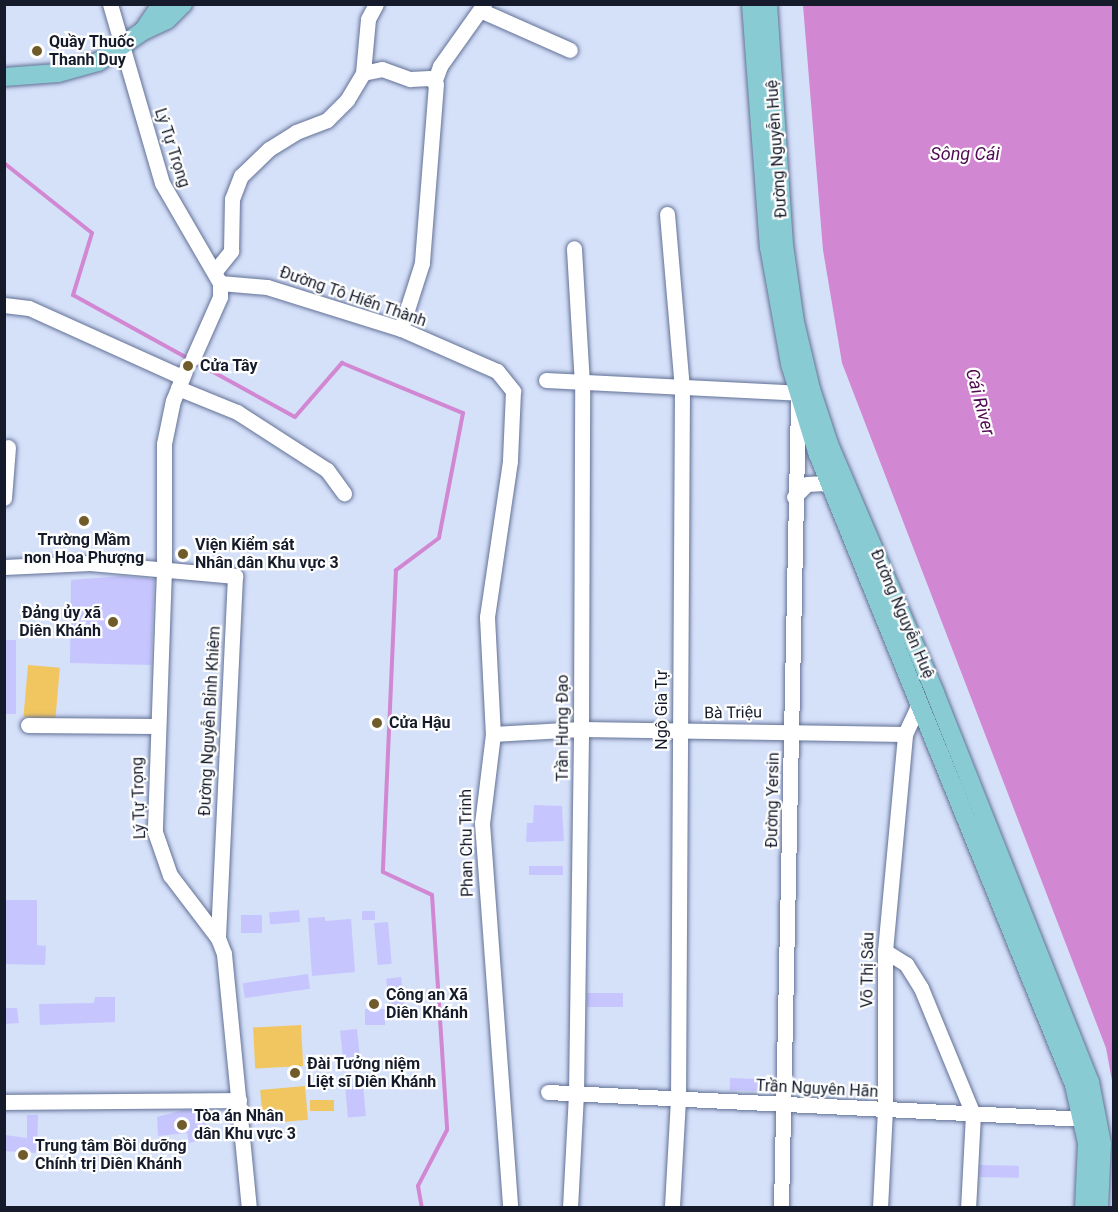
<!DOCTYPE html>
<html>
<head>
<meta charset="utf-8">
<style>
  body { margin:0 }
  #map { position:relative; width:1118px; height:1212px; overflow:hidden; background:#d5e0f9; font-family:Roboto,sans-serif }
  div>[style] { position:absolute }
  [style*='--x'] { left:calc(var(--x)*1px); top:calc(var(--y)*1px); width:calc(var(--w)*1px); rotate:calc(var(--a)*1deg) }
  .green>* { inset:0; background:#f1c660; transform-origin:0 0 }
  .water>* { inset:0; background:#d287d2 }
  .stream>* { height:4px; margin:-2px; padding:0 2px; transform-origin:2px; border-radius:2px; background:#d287d2 }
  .building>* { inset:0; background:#c7c5fe; transform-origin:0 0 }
  .roads { filter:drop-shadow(0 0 2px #627196) drop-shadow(0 0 2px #627196) }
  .minor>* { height:15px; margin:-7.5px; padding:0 7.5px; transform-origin:7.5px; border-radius:7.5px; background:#fff }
  .major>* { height:18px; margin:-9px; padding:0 9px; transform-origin:9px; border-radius:9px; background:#89cbd3 }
  .dots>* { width:16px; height:16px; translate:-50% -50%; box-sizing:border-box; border:3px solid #fff; border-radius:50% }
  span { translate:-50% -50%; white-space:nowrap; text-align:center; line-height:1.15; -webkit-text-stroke:4.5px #fff; paint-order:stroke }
  .poi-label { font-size:16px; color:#151b2a; font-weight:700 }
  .left { translate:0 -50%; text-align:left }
  .right { translate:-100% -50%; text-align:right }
  .street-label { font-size:16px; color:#151b2a }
  .water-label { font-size:18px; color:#4f0a51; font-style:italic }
  .frame { position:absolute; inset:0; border:6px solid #151b2a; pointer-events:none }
</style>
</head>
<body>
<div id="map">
  <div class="green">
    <i style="left:28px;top:665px;width:32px;height:52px;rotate:5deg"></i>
    <i style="left:301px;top:1025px;width:41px;height:48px;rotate:87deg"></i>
    <i style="left:305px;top:1086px;width:34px;height:45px;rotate:85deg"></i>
    <i style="left:310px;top:1100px;width:24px;height:11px"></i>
  </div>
  <div class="water">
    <i style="clip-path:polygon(803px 5px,1113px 5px,1113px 1086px,1106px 1048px,842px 363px,823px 250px)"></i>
  </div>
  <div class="stream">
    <i style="--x:4;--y:163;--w:112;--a:38.5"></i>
    <i style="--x:92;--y:233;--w:65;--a:107"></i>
    <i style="--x:73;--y:295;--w:132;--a:28.9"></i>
    <i style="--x:195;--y:362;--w:114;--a:28.8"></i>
    <i style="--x:295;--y:417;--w:72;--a:-49"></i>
    <i style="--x:342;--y:363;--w:131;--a:22.5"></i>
    <i style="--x:463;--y:413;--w:127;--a:100.9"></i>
    <i style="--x:439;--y:538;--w:54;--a:143.3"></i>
    <i style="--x:396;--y:570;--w:302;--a:92.5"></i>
    <i style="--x:383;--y:872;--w:54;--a:25.1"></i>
    <i style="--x:432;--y:895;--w:235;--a:86.3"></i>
    <i style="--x:447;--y:1130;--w:63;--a:117.4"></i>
    <i style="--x:418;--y:1186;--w:22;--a:80"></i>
  </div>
  <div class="building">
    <i style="clip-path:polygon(122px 576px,154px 579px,151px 665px,70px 663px,71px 580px)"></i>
    <i style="left:4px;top:640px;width:12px;height:74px"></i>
    <i style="clip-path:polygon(534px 805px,562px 806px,564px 841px,526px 842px,527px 823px,533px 823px)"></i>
    <i style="left:529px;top:866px;width:34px;height:9px"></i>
    <i style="clip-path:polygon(4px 900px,37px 900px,37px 945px,46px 946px,45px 965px,4px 964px)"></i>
    <i style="left:299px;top:910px;width:12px;height:30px;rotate:85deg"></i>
    <i style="left:362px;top:911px;width:13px;height:9px"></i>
    <i style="left:241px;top:915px;width:21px;height:18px"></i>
    <i style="clip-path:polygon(325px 917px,325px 921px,351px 919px,355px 972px,312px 976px,308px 918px)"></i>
    <i style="left:388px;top:922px;width:42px;height:14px;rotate:85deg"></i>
    <i style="left:308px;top:974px;width:15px;height:66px;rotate:82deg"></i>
    <i style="left:401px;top:977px;width:33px;height:15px;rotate:83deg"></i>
    <i style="left:623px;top:993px;width:14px;height:36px;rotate:90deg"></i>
    <i style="clip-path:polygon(95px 997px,115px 997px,115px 1022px,40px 1025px,39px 1004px,94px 1003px)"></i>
    <i style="clip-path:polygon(4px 1008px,17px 1008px,19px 1023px,4px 1024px)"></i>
    <i style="left:385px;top:1009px;width:16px;height:20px;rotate:90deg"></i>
    <i style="left:357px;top:1029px;width:28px;height:17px;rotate:84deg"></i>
    <i style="left:730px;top:1078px;width:35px;height:12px;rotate:2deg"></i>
    <i style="left:363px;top:1084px;width:32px;height:18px;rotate:85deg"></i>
    <i style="clip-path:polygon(184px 1110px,204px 1110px,208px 1138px,189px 1143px,187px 1133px,158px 1136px,157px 1117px)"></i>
    <i style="clip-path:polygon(27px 1115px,38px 1115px,37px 1153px,4px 1151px,5px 1135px,27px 1138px)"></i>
    <i style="left:980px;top:1165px;width:39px;height:12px;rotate:1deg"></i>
  </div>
  <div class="roads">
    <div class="minor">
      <i style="--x:110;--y:4;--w:186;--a:73.8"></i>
      <i style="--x:162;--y:183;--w:116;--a:59.9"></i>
      <i style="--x:220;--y:283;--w:14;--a:90"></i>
      <i style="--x:220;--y:297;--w:67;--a:113.9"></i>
      <i style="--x:482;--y:11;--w:96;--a:23.9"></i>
      <i style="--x:363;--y:73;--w:19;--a:-12"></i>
      <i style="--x:382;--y:69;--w:30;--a:20"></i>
      <i style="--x:410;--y:79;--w:20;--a:-3"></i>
      <i style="--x:430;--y:78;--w:8;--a:45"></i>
      <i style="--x:436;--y:84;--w:180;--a:94.5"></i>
      <i style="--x:422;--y:263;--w:69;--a:107.7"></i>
      <i style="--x:435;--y:80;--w:15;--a:-70"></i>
      <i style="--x:440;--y:66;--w:76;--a:-54.6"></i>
      <i style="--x:667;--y:214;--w:176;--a:85.1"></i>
      <i style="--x:682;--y:389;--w:710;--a:90.32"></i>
      <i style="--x:678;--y:1099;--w:109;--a:93.2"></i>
      <i style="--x:215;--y:271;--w:26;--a:-51"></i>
      <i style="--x:231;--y:251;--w:52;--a:-88.9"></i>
      <i style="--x:232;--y:199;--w:25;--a:-69"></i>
      <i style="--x:241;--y:176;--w:39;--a:-44"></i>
      <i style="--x:269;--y:149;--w:32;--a:-32"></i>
      <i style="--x:296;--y:132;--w:33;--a:-21"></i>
      <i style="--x:327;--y:120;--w:28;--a:-45"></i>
      <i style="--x:347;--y:100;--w:31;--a:-59"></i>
      <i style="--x:363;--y:73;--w:54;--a:-84.7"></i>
      <i style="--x:368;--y:19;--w:17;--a:-62"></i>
      <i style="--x:220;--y:283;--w:47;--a:4.9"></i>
      <i style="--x:267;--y:287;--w:140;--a:17.4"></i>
      <i style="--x:401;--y:329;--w:105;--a:23.6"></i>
      <i style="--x:497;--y:371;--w:26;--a:51"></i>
      <i style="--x:513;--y:391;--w:70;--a:92.5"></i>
      <i style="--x:510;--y:461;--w:158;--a:98.4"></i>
      <i style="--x:487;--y:617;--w:117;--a:87.1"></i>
      <i style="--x:493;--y:734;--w:90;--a:97"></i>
      <i style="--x:482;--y:823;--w:386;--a:85.8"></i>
      <i style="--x:4;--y:305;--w:25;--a:7"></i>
      <i style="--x:29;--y:308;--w:168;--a:24.3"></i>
      <i style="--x:185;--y:371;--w:31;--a:112"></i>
      <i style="--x:173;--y:400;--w:45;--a:101.6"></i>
      <i style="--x:164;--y:444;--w:125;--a:90"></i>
      <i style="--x:164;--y:569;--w:263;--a:92"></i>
      <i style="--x:155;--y:832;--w:46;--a:70.8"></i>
      <i style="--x:170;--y:875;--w:79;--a:52.7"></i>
      <i style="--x:218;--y:938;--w:17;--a:69"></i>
      <i style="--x:224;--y:954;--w:255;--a:84.4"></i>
      <i style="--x:546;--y:380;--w:253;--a:2.9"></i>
      <i style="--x:799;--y:393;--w:9;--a:-18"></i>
      <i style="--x:178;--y:388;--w:64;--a:22.1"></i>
      <i style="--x:237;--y:412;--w:107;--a:32.8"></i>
      <i style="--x:327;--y:470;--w:29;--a:54"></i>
      <i style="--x:794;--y:497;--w:18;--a:-45"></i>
      <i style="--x:807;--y:484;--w:17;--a:-3"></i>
      <i style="--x:824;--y:483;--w:10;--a:37"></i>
      <i style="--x:4;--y:498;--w:51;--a:-85.5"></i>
      <i style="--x:4;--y:567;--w:86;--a:-2.7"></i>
      <i style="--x:90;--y:563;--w:146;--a:5.1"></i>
      <i style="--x:235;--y:576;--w:362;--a:92.7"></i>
      <i style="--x:28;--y:725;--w:128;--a:0.4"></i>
      <i style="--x:493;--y:734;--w:88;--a:-3.3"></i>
      <i style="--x:581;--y:729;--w:324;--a:0.9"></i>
      <i style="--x:885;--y:951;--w:25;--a:32"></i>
      <i style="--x:906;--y:964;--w:28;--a:58"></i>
      <i style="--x:921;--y:988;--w:136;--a:67.6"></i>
      <i style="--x:973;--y:1114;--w:94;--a:93"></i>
      <i style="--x:548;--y:1092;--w:537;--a:2.88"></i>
      <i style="--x:4;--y:1102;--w:235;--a:-0.5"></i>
      <i style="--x:570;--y:1208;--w:114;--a:-87"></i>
      <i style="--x:576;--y:1094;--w:365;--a:-89.2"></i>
      <i style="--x:581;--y:729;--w:345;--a:-89.8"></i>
      <i style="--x:582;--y:384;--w:136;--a:-93.4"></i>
      <i style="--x:781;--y:1208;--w:807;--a:-88.79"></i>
      <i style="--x:880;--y:1208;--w:98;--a:-87.1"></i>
      <i style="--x:885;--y:1110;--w:159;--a:-90"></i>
      <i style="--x:885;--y:951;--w:218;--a:-84.7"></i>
      <i style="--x:905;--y:734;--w:33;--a:-65"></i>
    </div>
    <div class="major">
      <i style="--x:751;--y:4;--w:244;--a:85.8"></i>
      <i style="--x:769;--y:247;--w:119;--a:79.8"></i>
      <i style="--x:790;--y:364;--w:92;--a:72.9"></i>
      <i style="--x:817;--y:452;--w:683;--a:67.9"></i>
      <i style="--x:1074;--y:1085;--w:59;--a:77.4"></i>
      <i style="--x:1087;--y:1143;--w:65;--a:92.6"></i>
      <i style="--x:768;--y:4;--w:242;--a:86.2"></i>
      <i style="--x:784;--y:245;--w:78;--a:81.9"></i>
      <i style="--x:795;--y:322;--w:69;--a:76.6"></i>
      <i style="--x:811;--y:389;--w:58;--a:71.9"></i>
      <i style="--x:829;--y:444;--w:271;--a:66.9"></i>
      <i style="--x:935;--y:693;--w:419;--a:68.3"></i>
      <i style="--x:1090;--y:1082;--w:63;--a:79"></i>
      <i style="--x:1102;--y:1144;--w:64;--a:92.7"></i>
      <i style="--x:143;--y:31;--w:32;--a:-56"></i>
      <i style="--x:4;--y:77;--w:54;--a:-4.2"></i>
      <i style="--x:58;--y:73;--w:41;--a:-15.4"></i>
      <i style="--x:98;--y:62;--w:55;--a:-34.6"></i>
      <i style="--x:143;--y:31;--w:26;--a:-25"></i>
      <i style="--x:167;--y:20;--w:23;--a:-45"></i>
    </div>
  </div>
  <div class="dots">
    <i style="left:37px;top:51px;background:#705c2b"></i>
    <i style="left:188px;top:366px;background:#705c2b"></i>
    <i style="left:84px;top:521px;background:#705c2b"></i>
    <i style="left:183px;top:554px;background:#705c2b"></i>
    <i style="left:113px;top:622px;background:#705c2b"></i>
    <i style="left:377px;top:723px;background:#705c2b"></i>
    <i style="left:374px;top:1004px;background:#705c2b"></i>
    <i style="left:295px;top:1073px;background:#705c2b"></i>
    <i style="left:182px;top:1125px;background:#705c2b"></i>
    <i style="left:23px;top:1155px;background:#705c2b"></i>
  </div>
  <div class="poi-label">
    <span class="left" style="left:49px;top:51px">Quầy Thuốc<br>Thanh Duy</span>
    <span class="left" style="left:200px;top:366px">Cửa Tây</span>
    <span style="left:84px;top:549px">Trường Mầm<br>non Hoa Phượng</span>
    <span class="left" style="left:195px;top:554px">Viện Kiểm sát<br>Nhân dân Khu vực 3</span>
    <span class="right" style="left:101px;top:622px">Đảng ủy xã<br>Diên Khánh</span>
    <span class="left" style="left:389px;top:723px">Cửa Hậu</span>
    <span class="left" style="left:386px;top:1004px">Công an Xã<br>Diên Khánh</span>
    <span class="left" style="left:307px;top:1073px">Đài Tưởng niệm<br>Liệt sĩ Diên Khánh</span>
    <span class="left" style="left:194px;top:1125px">Tòa án Nhân<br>dân Khu vực 3</span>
    <span class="left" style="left:35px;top:1155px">Trung tâm Bồi dưỡng<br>Chính trị Diên Khánh</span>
  </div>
  <div class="street-label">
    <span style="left:172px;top:148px;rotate:72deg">Lý Tự Trọng</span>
    <span style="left:777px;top:149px;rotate:-94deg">Đường Nguyễn Huệ</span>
    <span style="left:353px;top:297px;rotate:19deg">Đường Tô Hiến Thành</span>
    <span style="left:902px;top:614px;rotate:67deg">Đường Nguyễn Huệ</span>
    <span style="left:662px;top:710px;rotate:-90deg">Ngô Gia Tự</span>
    <span style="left:733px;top:713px;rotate:-1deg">Bà Triệu</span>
    <span style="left:210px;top:721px;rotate:-87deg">Đường Nguyễn Bỉnh Khiêm</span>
    <span style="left:563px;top:728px;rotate:-90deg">Trần Hưng Đạo</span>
    <span style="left:139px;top:798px;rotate:-92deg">Lý Tự Trọng</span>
    <span style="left:773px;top:800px;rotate:-89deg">Đường Yersin</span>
    <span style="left:467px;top:843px;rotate:-91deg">Phan Chu Trinh</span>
    <span style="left:868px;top:970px;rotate:-89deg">Võ Thị Sáu</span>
    <span style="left:817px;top:1089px;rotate:3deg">Trần Nguyên Hãn</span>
  </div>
  <div class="water-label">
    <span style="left:965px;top:154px">Sông Cái</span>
    <span style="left:980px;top:402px;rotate:75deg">Cái River</span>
  </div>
  <div class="frame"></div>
</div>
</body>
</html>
